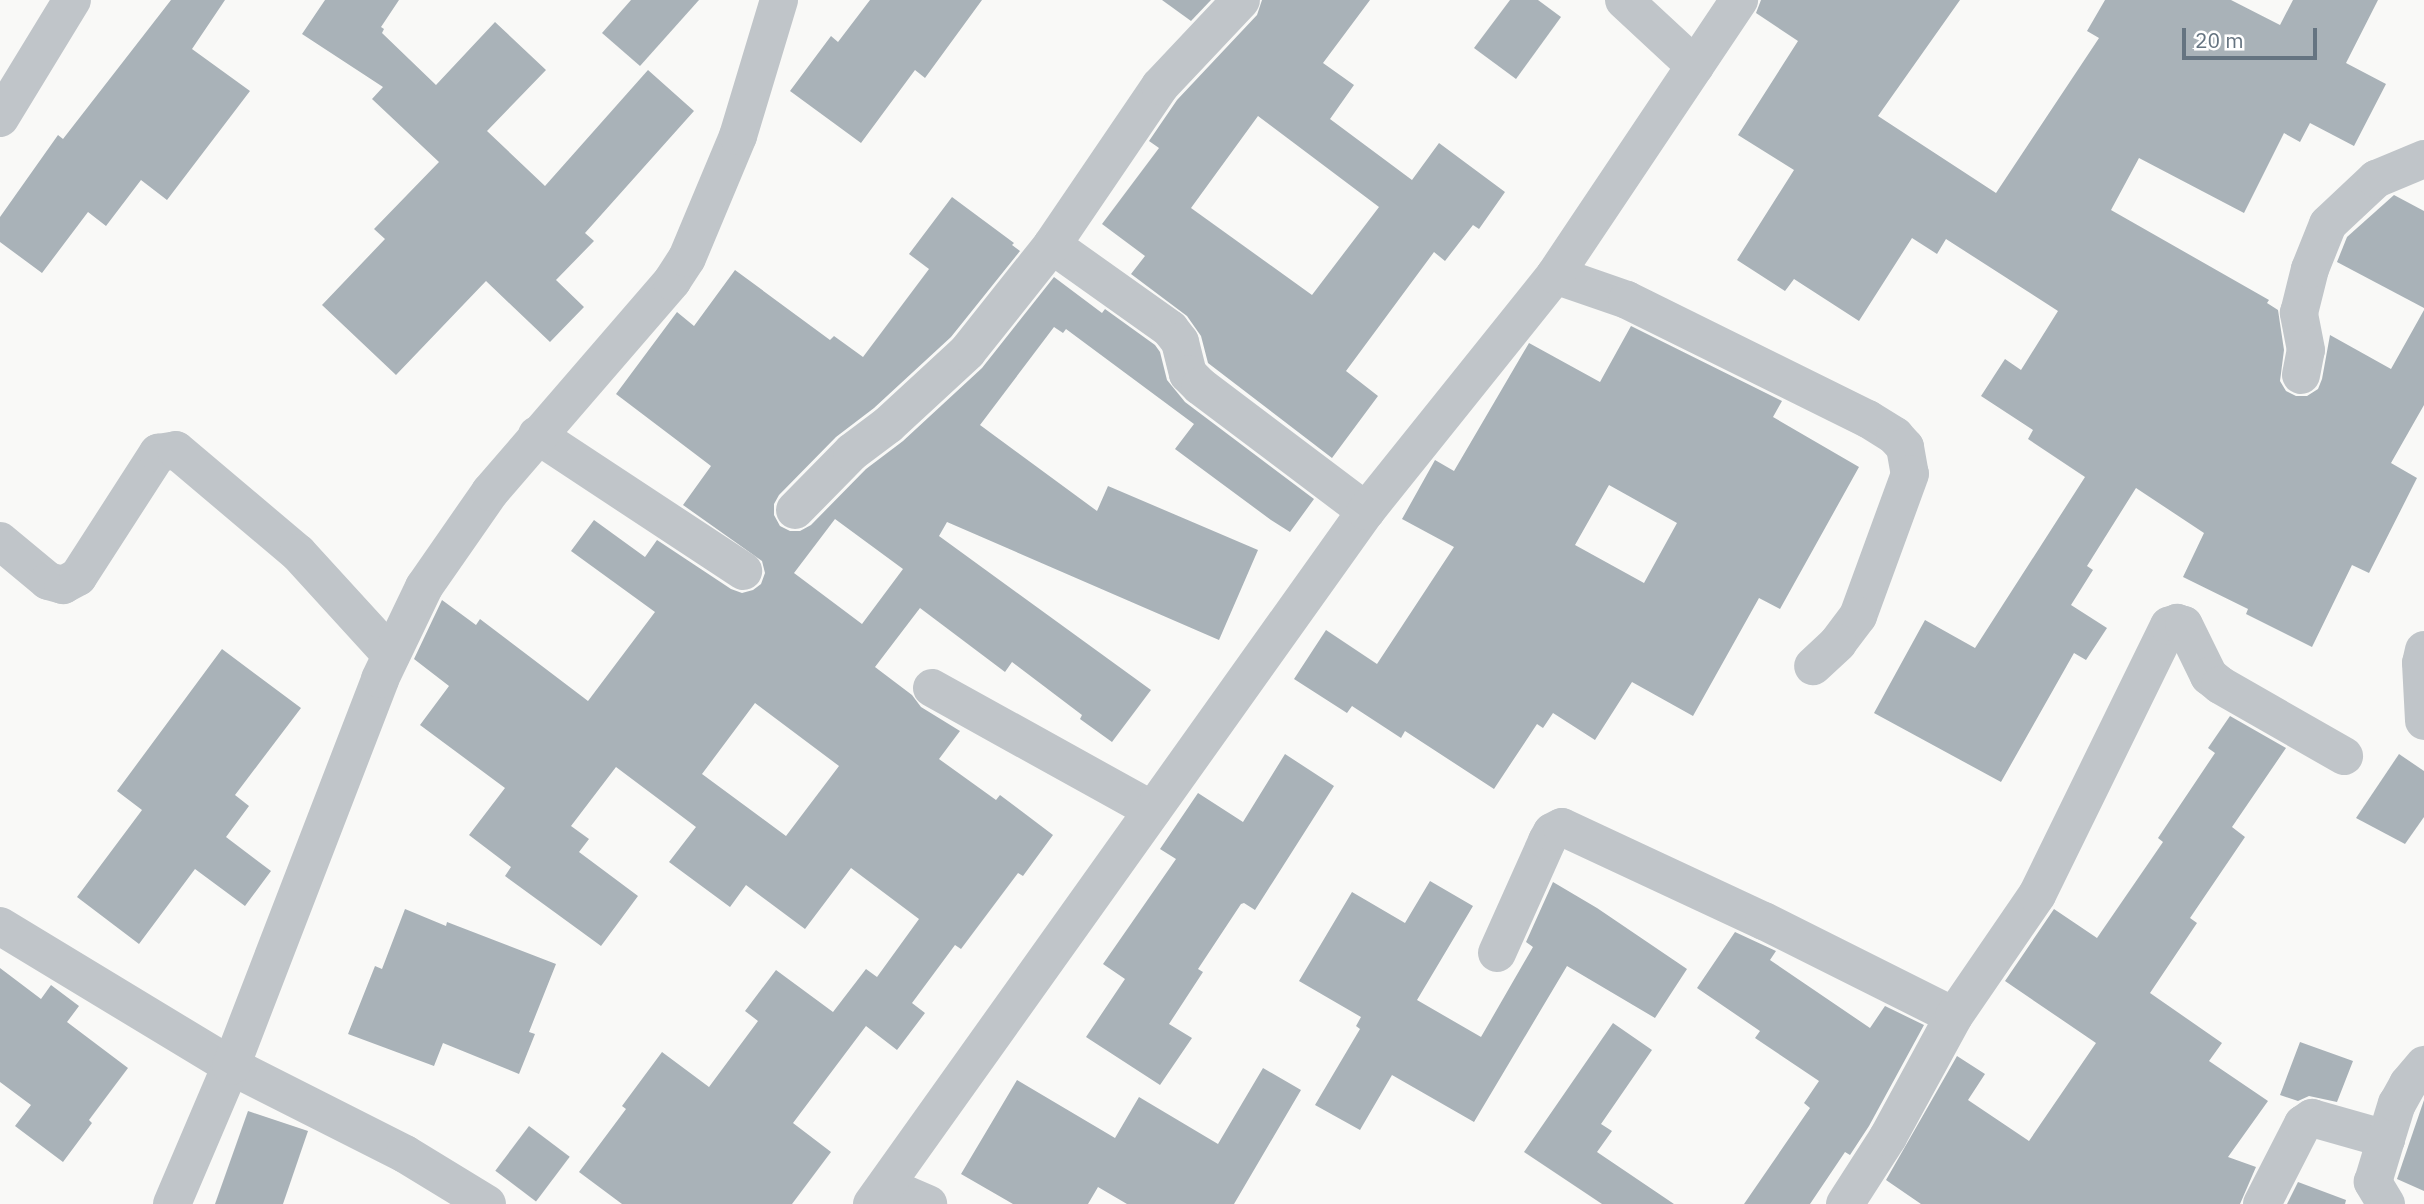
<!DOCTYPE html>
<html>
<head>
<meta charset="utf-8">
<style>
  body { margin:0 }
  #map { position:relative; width:2424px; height:1204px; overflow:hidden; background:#f9f9f7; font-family:"IBM Plex Sans",sans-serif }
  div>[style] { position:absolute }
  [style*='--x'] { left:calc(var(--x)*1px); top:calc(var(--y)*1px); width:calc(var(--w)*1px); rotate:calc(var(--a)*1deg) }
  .building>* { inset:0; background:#a9b2b8; transform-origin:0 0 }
  .minor>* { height:38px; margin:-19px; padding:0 19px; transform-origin:19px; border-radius:19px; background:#c0c5c9 }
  span { translate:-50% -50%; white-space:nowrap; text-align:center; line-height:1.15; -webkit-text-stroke:7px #fff; paint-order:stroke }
  .scale { position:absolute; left:2182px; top:28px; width:135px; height:32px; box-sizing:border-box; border:4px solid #657481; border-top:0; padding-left:9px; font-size:21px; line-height:24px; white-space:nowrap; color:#657481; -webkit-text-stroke:5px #fff; paint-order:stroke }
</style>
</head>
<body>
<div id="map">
  <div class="building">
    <i style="clip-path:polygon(171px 0,225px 0,192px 49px,250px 91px,167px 200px,141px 180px,106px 226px,88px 212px,42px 273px,0 242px,0 217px,58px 135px,63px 139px)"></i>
    <i style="clip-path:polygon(325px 0,399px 0,381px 27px,384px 29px,382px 33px,436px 85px,495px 22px,546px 70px,487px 131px,545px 186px,648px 70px,694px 111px,585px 233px,594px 241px,556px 280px,584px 307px,550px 342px,486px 281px,396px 375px,322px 305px,385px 239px,374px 229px,439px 162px,372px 99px,383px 87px,302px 34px)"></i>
    <i style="clip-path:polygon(631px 0,699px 0,640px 66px,602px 33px)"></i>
    <i style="clip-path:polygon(870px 0,982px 0,925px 78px,915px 70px,861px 143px,790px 91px,831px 36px,838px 42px)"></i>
    <i style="clip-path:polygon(1162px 0,1211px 0,1191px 21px)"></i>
    <i style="clip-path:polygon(evenodd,1262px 0,1370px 0,1323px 63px,1354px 85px,1330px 119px,1412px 180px,1439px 143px,1505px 192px,1479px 229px,1473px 225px,1445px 261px,1434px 252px,1346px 371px,1378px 396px,1332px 458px,1208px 363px,1201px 336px,1187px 316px,1131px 274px,1145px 256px,1102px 224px,1159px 148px,1149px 141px,1177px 100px,1257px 15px,1262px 0,1258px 116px,1379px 207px,1312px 295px,1191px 208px,1258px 116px)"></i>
    <i style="clip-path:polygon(1510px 0,1538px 0,1561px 17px,1516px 79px,1474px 48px)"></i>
    <i style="clip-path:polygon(1761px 0,1960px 0,1878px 116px,1996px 193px,2099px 38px,2087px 31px,2105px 0,2231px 0,2280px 25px,2293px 0,2378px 0,2346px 63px,2386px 84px,2354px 146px,2310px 123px,2300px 142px,2284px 133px,2244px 213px,2139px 158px,2111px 210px,2269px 300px,2267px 303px,2278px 310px,2284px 350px,2280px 381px,2286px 391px,2296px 396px,2307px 396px,2318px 389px,2322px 379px,2330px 335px,2391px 369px,2424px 310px,2424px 405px,2391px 463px,2417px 478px,2369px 573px,2352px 565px,2312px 647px,2246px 614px,2248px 609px,2183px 577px,2204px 533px,2136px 488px,2087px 566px,2093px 570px,2071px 605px,2107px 628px,2086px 660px,2074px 653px,2001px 782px,1874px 713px,1925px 620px,1975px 648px,2085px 477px,2028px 439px,2033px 430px,1981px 396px,2005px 359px,2021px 370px,2058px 311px,1946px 239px,1937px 254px,1912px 238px,1859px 321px,1794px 279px,1785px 291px,1737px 260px,1794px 170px,1738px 135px,1798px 41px,1756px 13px)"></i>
    <i style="clip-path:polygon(2394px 195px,2424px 211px,2424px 308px,2337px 262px,2347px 237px)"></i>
    <i style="clip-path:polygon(evenodd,952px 197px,1014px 243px,1012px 245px,1020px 251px,951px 337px,874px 408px,836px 437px,779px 495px,774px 504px,774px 515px,780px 526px,790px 531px,800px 531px,811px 525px,866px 469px,903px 441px,982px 368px,1054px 277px,1102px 313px,1105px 309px,1155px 345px,1160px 352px,1167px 380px,1185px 402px,1314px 499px,1290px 532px,1271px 520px,1175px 449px,1194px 424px,1066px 329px,1063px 333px,1054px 327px,980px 425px,1097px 511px,1108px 486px,1258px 550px,1219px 640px,947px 522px,939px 536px,1151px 690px,1112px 742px,1080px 719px,1082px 715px,1012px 662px,1005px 672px,920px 608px,875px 667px,912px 695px,921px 707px,960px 731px,939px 759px,996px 800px,1000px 795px,1053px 835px,1023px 876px,1018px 873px,961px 949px,955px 945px,912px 1003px,925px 1013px,897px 1050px,866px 1026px,793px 1123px,831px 1152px,792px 1204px,622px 1204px,579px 1172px,626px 1109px,622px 1106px,662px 1052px,709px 1087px,758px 1021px,745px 1011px,776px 970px,833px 1012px,866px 969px,877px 977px,919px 919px,851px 868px,805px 929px,746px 885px,730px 907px,669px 862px,696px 827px,616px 767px,571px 826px,589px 839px,579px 852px,638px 896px,601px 946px,505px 876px,511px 867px,469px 835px,505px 788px,420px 725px,449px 686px,414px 659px,442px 600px,476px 625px,480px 619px,588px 701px,655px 612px,571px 551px,594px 520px,645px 557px,657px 540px,731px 589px,742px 593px,753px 590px,761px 584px,765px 573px,762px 561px,683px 505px,711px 466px,616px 394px,677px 312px,694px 326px,735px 270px,830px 340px,834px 336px,863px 357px,929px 269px,909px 254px,952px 197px,835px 519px,903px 569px,862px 624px,794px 573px,835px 519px,952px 197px,755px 703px,839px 766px,786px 836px,702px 774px,755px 703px)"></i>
    <i style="clip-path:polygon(evenodd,1631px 326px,1782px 401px,1773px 417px,1859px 467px,1780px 609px,1759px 598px,1693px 716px,1632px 682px,1595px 740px,1553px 713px,1543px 728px,1537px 724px,1494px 789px,1405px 731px,1401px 738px,1352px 706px,1347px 713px,1294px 679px,1326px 630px,1377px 664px,1454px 547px,1402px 519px,1435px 460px,1454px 471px,1529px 343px,1600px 382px,1631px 326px,1609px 485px,1677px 523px,1644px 583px,1575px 545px,1609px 485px)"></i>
    <i style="clip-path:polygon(222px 649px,301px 708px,235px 795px,249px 806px,226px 837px,271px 871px,245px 906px,195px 869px,139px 944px,77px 897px,142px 810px,117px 791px)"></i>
    <i style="clip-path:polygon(2230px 716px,2286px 748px,2232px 827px,2245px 837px,2190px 918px,2197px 923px,2150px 993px,2222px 1043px,2209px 1061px,2268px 1101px,2228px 1157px,2256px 1167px,2240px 1204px,1921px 1204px,1886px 1180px,1957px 1056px,1985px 1074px,1968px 1100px,2029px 1141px,2096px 1043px,2005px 981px,2054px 909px,2097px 938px,2163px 842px,2158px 838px,2215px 753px,2208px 748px)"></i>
    <i style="clip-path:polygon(1285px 754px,1334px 786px,1255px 910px,1244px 903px,1241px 904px,1198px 969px,1203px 972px,1169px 1024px,1192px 1038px,1160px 1085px,1086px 1037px,1125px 979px,1103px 964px,1176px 859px,1160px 849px,1198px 793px,1243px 822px)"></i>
    <i style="clip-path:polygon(2399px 754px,2424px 771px,2424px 817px,2405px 844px,2356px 818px)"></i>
    <i style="clip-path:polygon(1430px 881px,1473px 906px,1417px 1000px,1481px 1037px,1533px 947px,1526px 942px,1553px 882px,1597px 908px,1687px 969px,1655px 1018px,1567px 966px,1474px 1122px,1392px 1075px,1360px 1130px,1315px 1105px,1360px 1029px,1356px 1026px,1361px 1017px,1299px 981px,1352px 892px,1405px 923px)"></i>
    <i style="clip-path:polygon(405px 909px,446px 926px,447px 922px,556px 964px,529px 1032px,535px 1034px,519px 1074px,443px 1043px,434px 1066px,348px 1034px,375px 966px,382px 969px)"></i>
    <i style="clip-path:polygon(1735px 932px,1776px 951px,1770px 960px,1870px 1028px,1885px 1006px,1924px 1025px,1869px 1126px,1850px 1155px,1845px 1152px,1810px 1204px,1744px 1204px,1810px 1108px,1804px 1103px,1819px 1081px,1755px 1038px,1760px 1031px,1697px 988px)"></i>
    <i style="clip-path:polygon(0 968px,41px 999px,51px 985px,79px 1006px,67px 1022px,128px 1068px,89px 1120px,92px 1123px,63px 1162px,15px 1126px,31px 1105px,0 1082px)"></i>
    <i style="clip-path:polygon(1613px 1023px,1652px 1050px,1601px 1124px,1612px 1131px,1597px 1152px,1674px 1204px,1602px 1204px,1524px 1152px)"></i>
    <i style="clip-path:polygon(2300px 1042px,2353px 1061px,2337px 1102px,2309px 1096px,2298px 1101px,2280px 1095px)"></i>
    <i style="clip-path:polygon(1263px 1068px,1301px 1090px,1234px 1204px,1127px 1204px,1098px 1187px,1088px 1204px,1013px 1204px,961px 1174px,1017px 1080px,1115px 1138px,1139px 1097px,1218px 1144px)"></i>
    <i style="clip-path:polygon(2424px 1100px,2424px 1191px,2397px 1179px)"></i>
    <i style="clip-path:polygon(248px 1111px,308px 1131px,283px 1204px,215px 1204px)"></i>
    <i style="left:529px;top:1126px;width:51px;height:56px;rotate:37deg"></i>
    <i style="clip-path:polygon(2298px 1182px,2346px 1200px,2345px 1204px,2287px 1204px)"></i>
  </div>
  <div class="minor">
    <i style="--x:1624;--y:0;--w:97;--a:42.9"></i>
    <i style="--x:0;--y:118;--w:138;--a:-58.6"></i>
    <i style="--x:1052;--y:245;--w:145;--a:35.4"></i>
    <i style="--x:1170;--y:329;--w:16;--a:52"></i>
    <i style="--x:1180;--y:342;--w:33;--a:76"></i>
    <i style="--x:1188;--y:374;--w:17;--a:45"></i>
    <i style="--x:1200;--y:386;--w:208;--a:37"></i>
    <i style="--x:1555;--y:275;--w:76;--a:19.1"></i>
    <i style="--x:1627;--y:300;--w:269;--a:26.3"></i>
    <i style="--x:1868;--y:419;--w:32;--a:32"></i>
    <i style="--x:1895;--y:436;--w:15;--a:48"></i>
    <i style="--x:1905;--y:447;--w:27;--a:80"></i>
    <i style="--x:1910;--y:474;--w:151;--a:110.1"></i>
    <i style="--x:1858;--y:616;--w:34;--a:127"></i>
    <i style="--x:1838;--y:643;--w:34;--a:137"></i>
    <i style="--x:2301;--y:375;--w:25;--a:-79"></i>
    <i style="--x:2306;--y:350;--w:38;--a:-101"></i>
    <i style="--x:2299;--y:313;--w:45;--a:-76"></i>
    <i style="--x:2310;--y:269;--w:48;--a:-68.2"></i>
    <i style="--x:2328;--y:224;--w:66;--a:-43.2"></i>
    <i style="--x:2376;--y:179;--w:52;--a:-22.6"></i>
    <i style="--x:537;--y:435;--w:247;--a:33.4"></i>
    <i style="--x:795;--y:510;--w:81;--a:-45.5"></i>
    <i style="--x:852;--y:452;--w:45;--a:-36.9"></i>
    <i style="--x:888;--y:425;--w:108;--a:-42.7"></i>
    <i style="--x:967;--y:352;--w:137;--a:-51.5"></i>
    <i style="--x:1052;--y:245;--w:192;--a:-55.8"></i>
    <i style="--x:1160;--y:86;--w:118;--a:-46.7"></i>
    <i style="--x:0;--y:541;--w:62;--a:39.8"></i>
    <i style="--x:48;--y:581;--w:16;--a:15"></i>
    <i style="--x:63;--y:585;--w:17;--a:-28"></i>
    <i style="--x:78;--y:577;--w:148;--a:-57.2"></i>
    <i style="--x:158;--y:453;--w:18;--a:-9"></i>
    <i style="--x:176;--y:450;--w:160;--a:40.2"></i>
    <i style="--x:298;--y:553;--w:138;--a:47.6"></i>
    <i style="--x:2424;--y:650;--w:13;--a:103"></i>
    <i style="--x:2421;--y:663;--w:58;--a:87"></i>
    <i style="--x:932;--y:688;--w:252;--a:29"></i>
    <i style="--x:0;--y:926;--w:270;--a:31.2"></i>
    <i style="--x:231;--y:1066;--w:195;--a:26.8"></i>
    <i style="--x:405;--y:1154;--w:96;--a:31.4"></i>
    <i style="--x:1497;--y:953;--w:123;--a:-65.9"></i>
    <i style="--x:1547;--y:841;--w:10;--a:-61"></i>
    <i style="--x:1552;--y:832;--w:11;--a:-27"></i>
    <i style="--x:1562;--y:827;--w:223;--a:25"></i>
    <i style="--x:1764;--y:921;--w:212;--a:26.6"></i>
    <i style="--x:886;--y:1186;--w:46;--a:23.2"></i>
    <i style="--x:172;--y:1204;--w:150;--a:-66.9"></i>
    <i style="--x:231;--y:1066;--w:415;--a:-68.9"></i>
    <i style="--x:380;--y:679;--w:102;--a:-64.4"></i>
    <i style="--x:424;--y:587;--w:116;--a:-55.2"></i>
    <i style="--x:490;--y:492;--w:279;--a:-49.2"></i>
    <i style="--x:672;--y:281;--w:27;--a:-57"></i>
    <i style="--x:687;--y:258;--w:132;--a:-67.3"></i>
    <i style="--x:738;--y:136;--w:142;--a:-73.2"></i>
    <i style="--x:872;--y:1204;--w:851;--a:-54.52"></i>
    <i style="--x:1366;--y:511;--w:302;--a:-51.3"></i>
    <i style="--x:1555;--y:275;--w:331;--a:-56.2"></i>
    <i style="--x:1845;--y:1204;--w:80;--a:-57.3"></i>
    <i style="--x:1888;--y:1137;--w:138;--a:-61.4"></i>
    <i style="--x:1954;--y:1016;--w:147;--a:-55.6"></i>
    <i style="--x:2037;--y:895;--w:300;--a:-63.9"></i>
    <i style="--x:2169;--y:626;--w:9;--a:-21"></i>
    <i style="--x:2177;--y:623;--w:7;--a:16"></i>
    <i style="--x:2184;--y:625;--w:57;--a:63.9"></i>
    <i style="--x:2209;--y:676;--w:14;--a:39"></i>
    <i style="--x:2220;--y:685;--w:143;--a:29.8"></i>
    <i style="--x:2262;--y:1204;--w:90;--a:-62.9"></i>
    <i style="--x:2303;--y:1124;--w:11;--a:-34"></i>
    <i style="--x:2312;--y:1118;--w:77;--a:15.8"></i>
    <i style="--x:2386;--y:1139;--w:37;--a:-73"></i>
    <i style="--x:2397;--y:1104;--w:23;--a:-61"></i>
    <i style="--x:2408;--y:1084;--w:25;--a:-50"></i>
    <i style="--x:2386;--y:1204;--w:26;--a:-121"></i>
    <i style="--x:2373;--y:1182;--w:45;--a:-73.2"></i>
  </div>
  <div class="scale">20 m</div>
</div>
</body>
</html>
